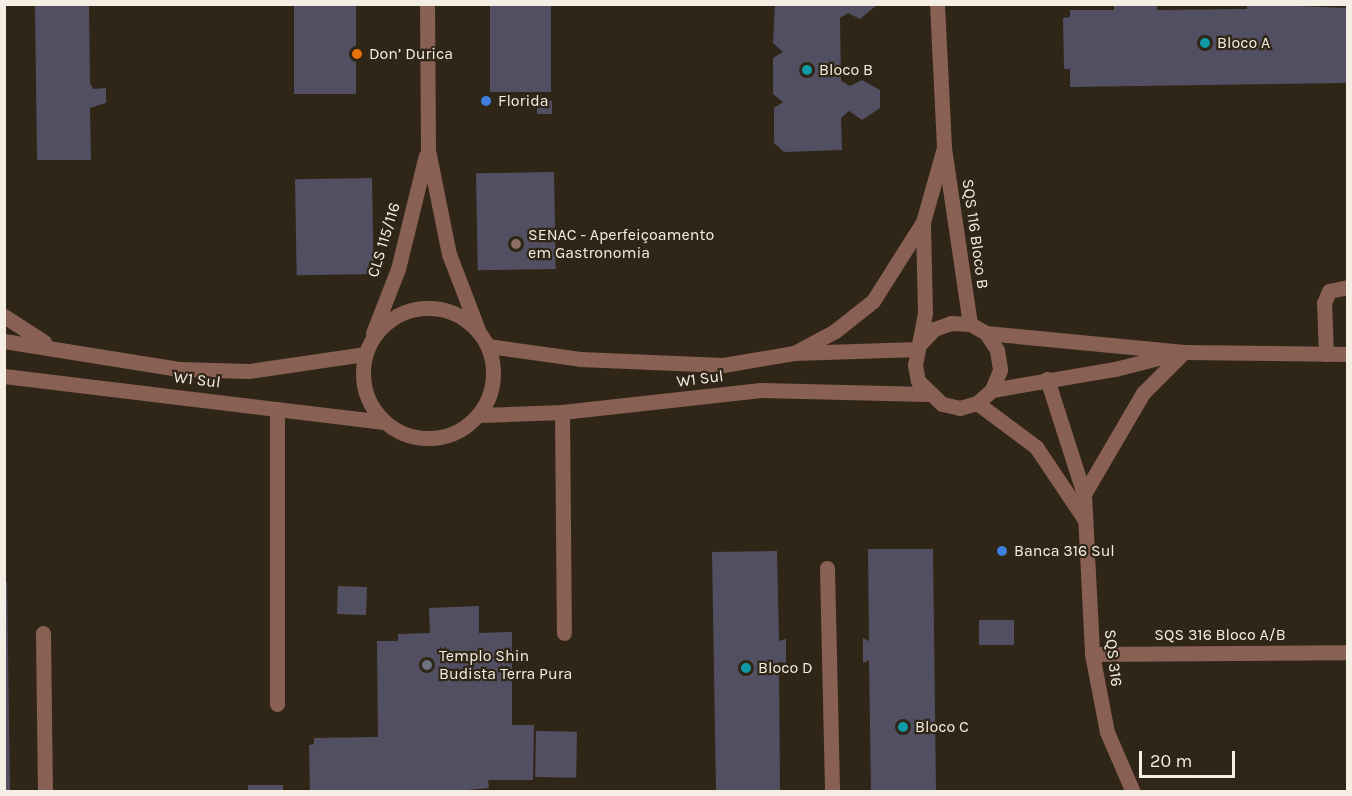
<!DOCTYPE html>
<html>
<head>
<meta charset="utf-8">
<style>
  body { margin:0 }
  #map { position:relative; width:1352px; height:796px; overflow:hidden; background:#302617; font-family:Karla,sans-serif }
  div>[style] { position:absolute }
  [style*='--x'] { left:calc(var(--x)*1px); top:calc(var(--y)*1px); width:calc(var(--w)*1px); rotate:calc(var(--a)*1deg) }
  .building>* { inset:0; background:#524f62; transform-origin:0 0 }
  .service>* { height:15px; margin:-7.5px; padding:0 7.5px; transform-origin:7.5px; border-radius:7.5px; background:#896054 }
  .minor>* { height:15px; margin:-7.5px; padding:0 7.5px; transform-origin:7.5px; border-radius:7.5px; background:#896054 }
  .tertiary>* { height:15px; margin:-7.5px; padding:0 7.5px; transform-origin:7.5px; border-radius:7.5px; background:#896054 }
  .tertiary>.ring { margin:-7.5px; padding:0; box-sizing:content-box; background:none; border:15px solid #896054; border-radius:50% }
  .dots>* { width:16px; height:16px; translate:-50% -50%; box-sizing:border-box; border:3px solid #302617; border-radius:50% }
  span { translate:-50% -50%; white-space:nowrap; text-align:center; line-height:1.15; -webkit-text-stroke:4.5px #302617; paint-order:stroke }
  .poi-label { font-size:16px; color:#f5eee4 }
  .left { translate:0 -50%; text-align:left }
  .street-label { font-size:16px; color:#f5eee4 }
  .frame { position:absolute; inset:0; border:6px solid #f5eee4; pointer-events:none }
  .scale { position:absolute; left:1139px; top:751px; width:96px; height:27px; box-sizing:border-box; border:3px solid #f5eee4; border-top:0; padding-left:8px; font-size:18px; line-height:21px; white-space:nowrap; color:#f5eee4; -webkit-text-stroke:4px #302617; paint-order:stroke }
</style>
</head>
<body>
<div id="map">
  <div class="building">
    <i style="clip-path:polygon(35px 4px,89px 4px,90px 83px,93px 89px,106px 88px,106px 103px,90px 108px,91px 160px,37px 160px)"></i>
    <i style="left:294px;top:4px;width:62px;height:90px"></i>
    <i style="left:490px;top:4px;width:61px;height:88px"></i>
    <i style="clip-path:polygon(775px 4px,878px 4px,860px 19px,848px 13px,840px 18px,841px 81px,850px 86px,862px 80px,880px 90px,880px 108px,862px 120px,849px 111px,841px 118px,842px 150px,784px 152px,774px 143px,774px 108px,783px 102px,773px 94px,773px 58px,783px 52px,773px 43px)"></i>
    <i style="clip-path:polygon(1114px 4px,1157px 4px,1157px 10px,1247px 9px,1247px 4px,1348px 8px,1348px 83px,1070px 87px,1070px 69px,1064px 69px,1063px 18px,1070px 17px,1070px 10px,1114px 10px)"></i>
    <i style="left:552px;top:101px;width:13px;height:15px;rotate:90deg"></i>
    <i style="left:554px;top:172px;width:97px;height:78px;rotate:89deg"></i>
    <i style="left:372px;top:178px;width:96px;height:77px;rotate:89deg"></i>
    <i style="clip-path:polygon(868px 549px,933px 549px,936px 792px,871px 792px,869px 660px,863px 663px,863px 638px,869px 641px)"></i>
    <i style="clip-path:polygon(777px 551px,779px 641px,786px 639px,786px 663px,779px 662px,780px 792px,716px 792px,712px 552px)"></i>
    <i style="clip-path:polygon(4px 582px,7px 582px,10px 792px,4px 792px)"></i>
    <i style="left:338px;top:586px;width:29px;height:28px;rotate:2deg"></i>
    <i style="clip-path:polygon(479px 606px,479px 633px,512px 632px,512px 725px,534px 725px,533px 780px,488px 780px,489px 788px,445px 792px,310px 792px,309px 745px,314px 744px,314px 738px,378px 737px,377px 641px,398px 641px,398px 634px,430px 633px,429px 608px)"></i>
    <i style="left:979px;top:620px;width:35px;height:25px"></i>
    <i style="left:536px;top:731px;width:41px;height:46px;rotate:1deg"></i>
    <i style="left:248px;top:785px;width:35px;height:7px"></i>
  </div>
  <div class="service">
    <i style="--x:1184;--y:352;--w:164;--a:0.7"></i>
    <i style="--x:1326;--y:354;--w:51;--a:-92.2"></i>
    <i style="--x:1324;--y:303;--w:13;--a:-67"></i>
    <i style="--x:1329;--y:291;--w:19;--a:-12"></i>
    <i style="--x:562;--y:412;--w:221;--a:89.5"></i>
    <i style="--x:43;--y:633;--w:159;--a:89.3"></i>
    <i style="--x:277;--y:704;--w:295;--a:-90"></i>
  </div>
  <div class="minor">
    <i style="--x:937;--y:4;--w:144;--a:87.2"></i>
    <i style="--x:944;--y:148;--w:178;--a:81.6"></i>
    <i style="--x:986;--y:333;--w:199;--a:5.5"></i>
    <i style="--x:921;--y:343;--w:19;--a:-47"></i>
    <i style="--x:934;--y:329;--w:18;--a:-19"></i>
    <i style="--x:951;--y:323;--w:19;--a:3"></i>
    <i style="--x:970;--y:324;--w:18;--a:29"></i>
    <i style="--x:986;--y:333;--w:20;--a:57"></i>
    <i style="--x:997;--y:350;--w:20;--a:81"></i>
    <i style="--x:1000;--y:370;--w:22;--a:112"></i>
    <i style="--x:992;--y:390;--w:20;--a:139"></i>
    <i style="--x:977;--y:403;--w:18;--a:164"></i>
    <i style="--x:960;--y:408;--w:18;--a:-167"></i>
    <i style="--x:942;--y:404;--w:33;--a:-136"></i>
    <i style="--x:918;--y:381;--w:16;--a:-101"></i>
    <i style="--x:915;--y:365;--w:53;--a:-79.1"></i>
    <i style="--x:925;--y:313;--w:91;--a:-91.3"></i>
    <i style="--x:923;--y:222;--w:77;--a:-74.2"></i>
    <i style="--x:794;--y:353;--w:47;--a:-28.2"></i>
    <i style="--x:835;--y:331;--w:48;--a:-38.3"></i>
    <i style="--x:873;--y:301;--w:93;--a:-57.7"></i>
    <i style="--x:1047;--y:379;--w:121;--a:72.2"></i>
    <i style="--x:1084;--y:494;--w:160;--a:87.1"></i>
    <i style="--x:1092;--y:654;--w:79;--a:79.1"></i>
    <i style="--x:1107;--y:732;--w:65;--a:66.6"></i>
    <i style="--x:992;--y:390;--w:125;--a:-9.7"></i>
    <i style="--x:1115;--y:369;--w:65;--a:-14.3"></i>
    <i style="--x:977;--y:403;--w:74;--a:36.7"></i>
    <i style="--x:1036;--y:447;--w:88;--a:56.1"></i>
    <i style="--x:1084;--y:494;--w:117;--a:-59.7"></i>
    <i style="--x:1143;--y:393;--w:58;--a:-45"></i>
    <i style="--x:827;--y:568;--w:224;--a:88.7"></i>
    <i style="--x:1092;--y:654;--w:256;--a:-0.4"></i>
  </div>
  <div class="tertiary">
    <i style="--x:427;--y:4;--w:146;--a:89.6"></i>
    <i style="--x:428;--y:150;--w:106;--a:78.6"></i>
    <i style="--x:449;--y:254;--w:81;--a:69.1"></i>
    <i class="ring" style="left:363px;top:308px;width:115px;height:115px"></i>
    <i style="--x:4;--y:316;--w:48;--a:33"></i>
    <i style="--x:373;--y:333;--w:69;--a:-68.7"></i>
    <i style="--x:398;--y:269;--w:117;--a:-76.2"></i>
    <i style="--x:4;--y:341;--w:177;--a:9.1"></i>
    <i style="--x:179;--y:369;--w:70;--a:1.6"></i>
    <i style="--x:249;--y:371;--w:116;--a:-8.4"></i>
    <i style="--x:488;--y:346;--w:93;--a:8"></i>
    <i style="--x:580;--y:359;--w:143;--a:2.4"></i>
    <i style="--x:723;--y:365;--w:72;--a:-9.6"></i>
    <i style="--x:794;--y:353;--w:124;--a:-1.8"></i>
    <i style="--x:4;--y:376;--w:383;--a:6.9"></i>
    <i style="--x:479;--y:415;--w:83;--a:-2.1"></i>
    <i style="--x:562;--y:412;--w:200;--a:-6.3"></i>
    <i style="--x:761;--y:390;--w:166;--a:1.4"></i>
  </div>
  <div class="dots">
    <i style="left:1205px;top:43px;background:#0f9aa8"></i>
    <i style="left:357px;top:54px;background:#e8710a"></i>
    <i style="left:807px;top:70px;background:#0f9aa8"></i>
    <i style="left:486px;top:101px;background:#3f7fe0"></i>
    <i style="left:516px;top:244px;background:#8d6e63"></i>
    <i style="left:1002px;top:551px;background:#3f7fe0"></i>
    <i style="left:427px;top:665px;background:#6b7280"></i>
    <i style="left:746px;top:668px;background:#0f9aa8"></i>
    <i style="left:903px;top:727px;background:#0f9aa8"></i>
  </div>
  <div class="poi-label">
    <span class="left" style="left:1217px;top:43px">Bloco A</span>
    <span class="left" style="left:369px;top:54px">Don’ Durica</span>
    <span class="left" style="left:819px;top:70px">Bloco B</span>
    <span class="left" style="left:498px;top:101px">Florida</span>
    <span class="left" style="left:528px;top:244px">SENAC - Aperfeiçoamento<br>em Gastronomia</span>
    <span class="left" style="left:1014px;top:551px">Banca 316 Sul</span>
    <span class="left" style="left:439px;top:665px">Templo Shin<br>Budista Terra Pura</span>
    <span class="left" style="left:758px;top:668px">Bloco D</span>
    <span class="left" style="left:915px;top:727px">Bloco C</span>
  </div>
  <div class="street-label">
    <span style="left:975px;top:234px;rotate:82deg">SQS 116 Bloco B</span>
    <span style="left:384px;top:240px;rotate:-73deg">CLS 115/116</span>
    <span style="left:700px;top:379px;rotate:-7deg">W1 Sul</span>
    <span style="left:197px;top:380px;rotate:7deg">W1 Sul</span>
    <span style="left:1220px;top:635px">SQS 316 Bloco A/B</span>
    <span style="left:1113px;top:658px;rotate:83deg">SQS 316</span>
  </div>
  <div class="frame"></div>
  <div class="scale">20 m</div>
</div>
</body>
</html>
